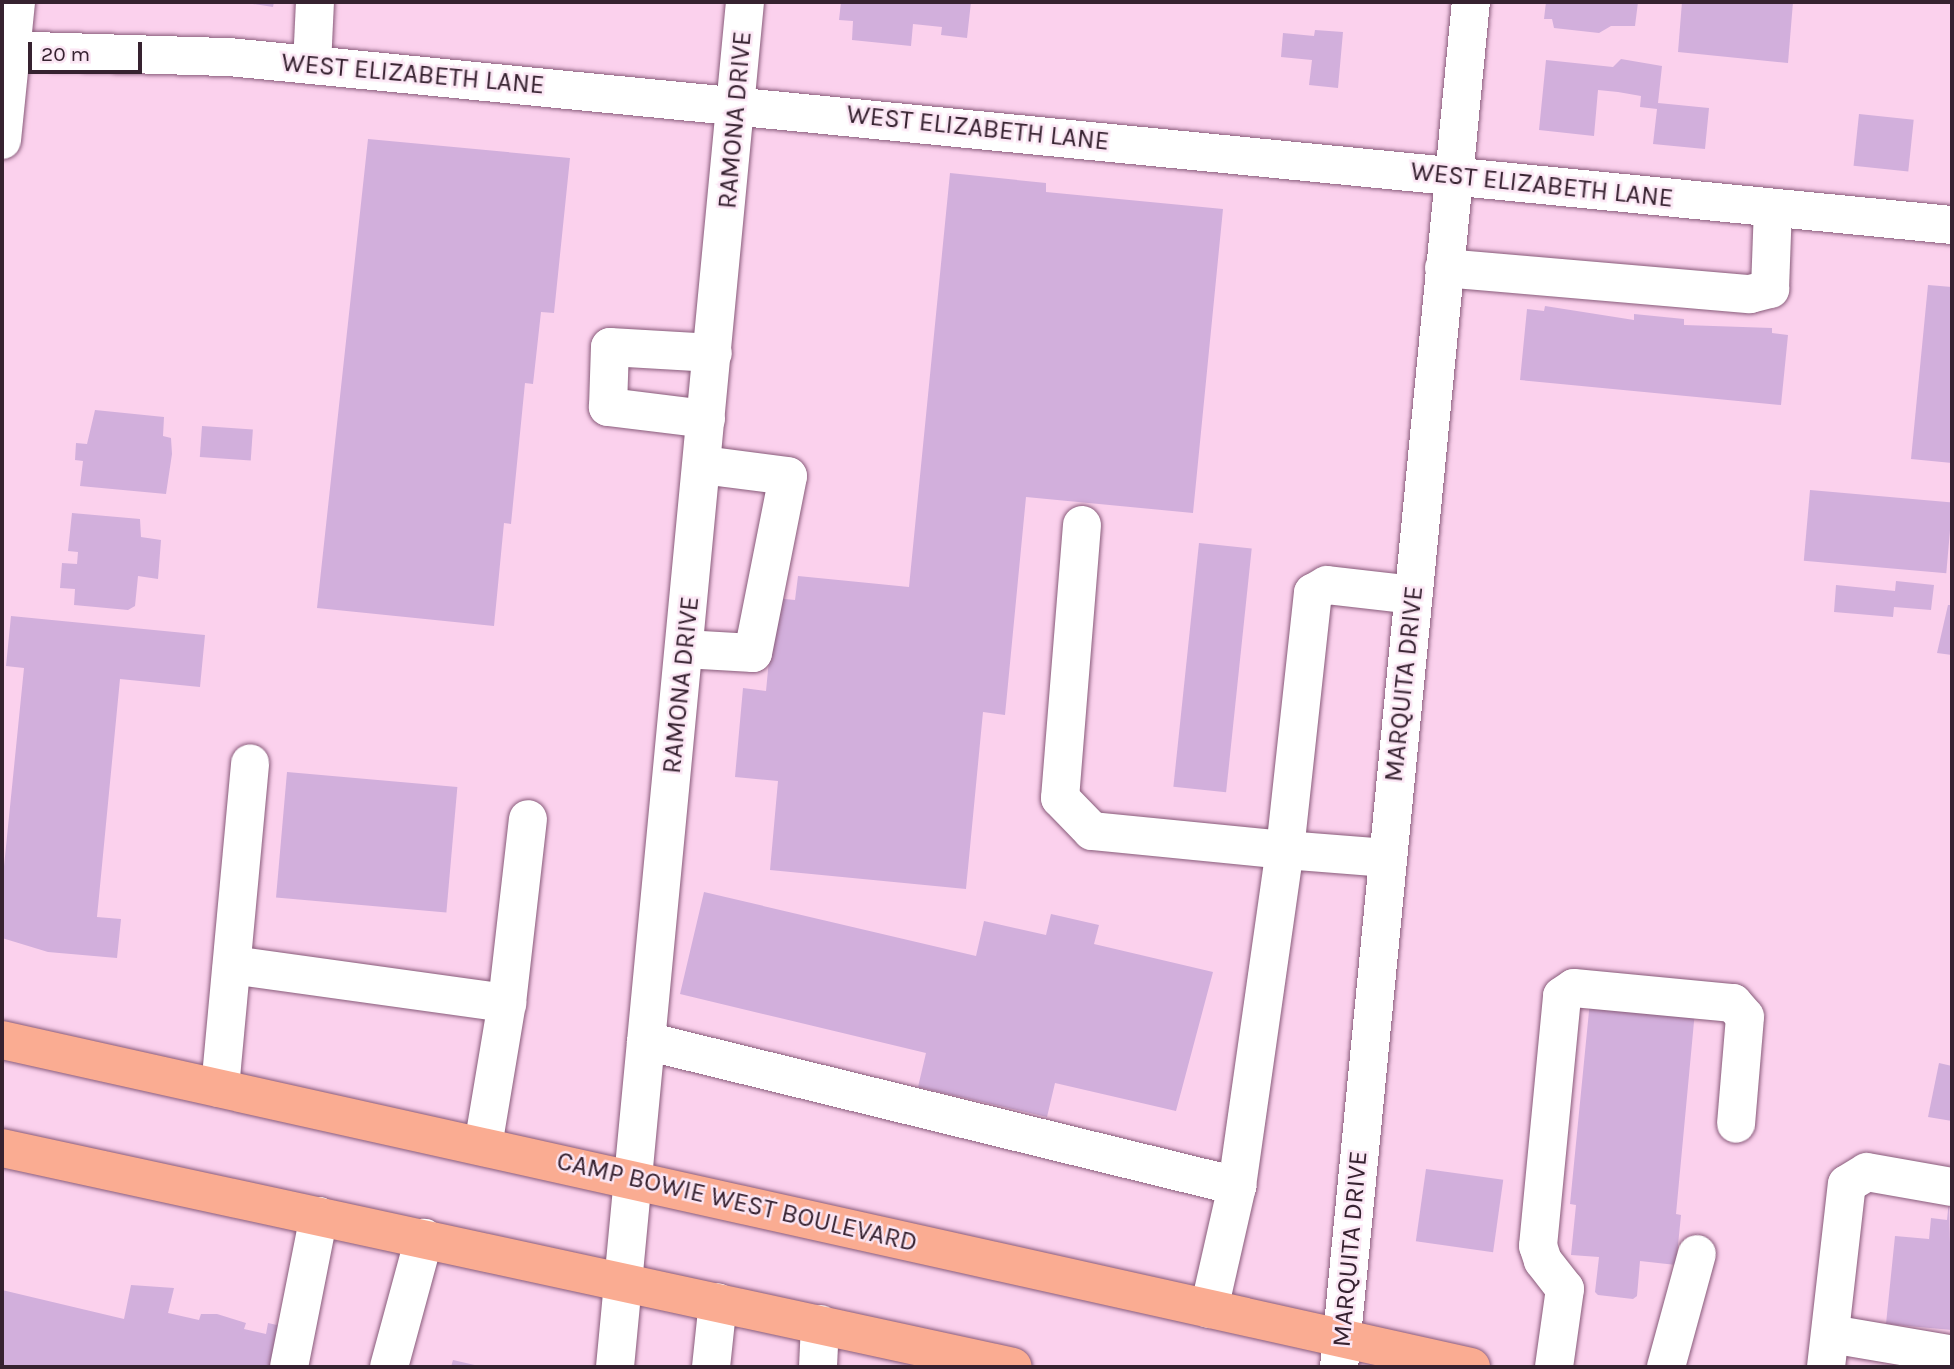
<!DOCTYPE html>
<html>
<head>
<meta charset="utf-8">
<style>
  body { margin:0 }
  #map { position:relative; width:1954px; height:1369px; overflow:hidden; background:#fbd1ed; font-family:Karla,sans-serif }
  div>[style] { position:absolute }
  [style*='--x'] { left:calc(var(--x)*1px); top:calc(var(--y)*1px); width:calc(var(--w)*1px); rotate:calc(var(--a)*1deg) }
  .building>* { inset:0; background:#d2afdc; transform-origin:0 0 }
  .roads { filter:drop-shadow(0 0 2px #885b7a) drop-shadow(0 0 2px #885b7a) }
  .minor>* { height:38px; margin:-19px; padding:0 19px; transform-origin:19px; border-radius:19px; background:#fff }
  .major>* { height:38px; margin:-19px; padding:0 19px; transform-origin:19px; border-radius:19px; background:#faac92 }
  span { translate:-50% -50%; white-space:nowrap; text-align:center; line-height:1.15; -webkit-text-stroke:5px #fbe6f4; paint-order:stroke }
  .street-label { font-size:26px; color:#362230 }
  .frame { position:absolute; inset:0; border:4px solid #362230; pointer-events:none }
  .scale { position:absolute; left:28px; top:42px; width:114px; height:32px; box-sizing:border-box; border:4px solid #362230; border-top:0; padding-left:9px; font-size:21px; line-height:24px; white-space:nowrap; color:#362230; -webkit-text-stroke:5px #fbe6f4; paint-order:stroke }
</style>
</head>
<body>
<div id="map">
  <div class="building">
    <i style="clip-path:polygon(240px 2px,274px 2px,273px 7px)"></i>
    <i style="clip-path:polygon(841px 2px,971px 2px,967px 38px,941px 35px,942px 27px,913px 24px,911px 46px,852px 40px,853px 21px,839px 20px)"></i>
    <i style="clip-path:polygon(1546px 2px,1638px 2px,1635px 26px,1611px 26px,1599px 33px,1554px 28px,1552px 19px,1544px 19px)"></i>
    <i style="clip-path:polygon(1682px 2px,1793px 2px,1788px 63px,1678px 52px)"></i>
    <i style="clip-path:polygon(1315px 30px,1343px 32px,1338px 88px,1309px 85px,1312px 60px,1281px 57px,1283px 33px,1314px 36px)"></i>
    <i style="clip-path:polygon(1621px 59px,1662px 66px,1658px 103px,1709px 108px,1705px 149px,1653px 144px,1657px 109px,1640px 107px,1641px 96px,1618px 92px,1598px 90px,1594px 136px,1539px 130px,1546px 60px,1613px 67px)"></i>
    <i style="left:1859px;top:114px;width:55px;height:52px;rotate:6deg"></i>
    <i style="clip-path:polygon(368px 139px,570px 158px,554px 313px,541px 312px,533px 384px,525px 383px,511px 524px,504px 523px,494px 626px,317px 608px)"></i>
    <i style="clip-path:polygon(950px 173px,1046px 183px,1046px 192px,1223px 209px,1193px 513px,1026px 497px,1005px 715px,983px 712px,966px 889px,770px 870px,778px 781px,735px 777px,743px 688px,766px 691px,775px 598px,795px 600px,798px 576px,909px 587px)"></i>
    <i style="clip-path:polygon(1928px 285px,1952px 287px,1952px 463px,1911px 459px)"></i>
    <i style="clip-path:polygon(1545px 306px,1634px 320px,1634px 314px,1684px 319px,1684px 325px,1772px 328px,1772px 333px,1788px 335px,1781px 405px,1520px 380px,1527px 309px,1544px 311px)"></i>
    <i style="clip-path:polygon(95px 410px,164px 417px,163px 436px,171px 438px,172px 454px,166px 494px,80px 486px,83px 461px,75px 460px,76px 443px,87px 444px)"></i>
    <i style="left:202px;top:426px;width:51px;height:31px;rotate:4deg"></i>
    <i style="left:1810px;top:490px;width:143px;height:71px;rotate:5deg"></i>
    <i style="clip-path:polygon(72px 513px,140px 519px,141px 537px,161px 540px,158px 579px,138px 576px,135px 606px,128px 610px,74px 605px,75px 589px,60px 588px,62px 563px,77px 564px,78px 552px,68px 551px)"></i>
    <i style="left:1199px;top:543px;width:53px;height:245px;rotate:6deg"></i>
    <i style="clip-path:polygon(1896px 581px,1934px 585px,1931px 610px,1894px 607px,1893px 617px,1834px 612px,1836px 585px,1895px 591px)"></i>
    <i style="clip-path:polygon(1948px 605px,1952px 605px,1952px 655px,1937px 653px)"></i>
    <i style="clip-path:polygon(11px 616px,205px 635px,200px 687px,120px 679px,97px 917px,121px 919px,117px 958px,48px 952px,2px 938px,2px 886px,24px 668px,6px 666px)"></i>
    <i style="left:287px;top:772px;width:171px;height:126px;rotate:5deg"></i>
    <i style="clip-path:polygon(704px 892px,976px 956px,984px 921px,1046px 935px,1051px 914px,1099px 925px,1094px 944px,1213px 972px,1176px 1111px,1055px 1083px,1047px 1117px,918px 1087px,926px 1053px,680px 994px)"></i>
    <i style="clip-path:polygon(1590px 1001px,1695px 1011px,1676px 1214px,1681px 1215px,1676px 1265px,1640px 1261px,1637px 1296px,1633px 1299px,1598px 1295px,1595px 1292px,1599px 1257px,1571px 1255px,1576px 1205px,1570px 1204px)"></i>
    <i style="clip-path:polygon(1939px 1063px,1952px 1066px,1952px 1121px,1928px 1117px)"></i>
    <i style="left:1426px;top:1169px;width:78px;height:73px;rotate:8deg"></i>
    <i style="clip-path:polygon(1949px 1200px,1952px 1330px,1886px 1324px,1895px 1236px,1929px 1239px,1931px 1218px,1947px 1220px)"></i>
    <i style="clip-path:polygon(131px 1285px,174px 1288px,168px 1313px,199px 1320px,201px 1314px,217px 1314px,246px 1323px,244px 1329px,266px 1334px,268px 1323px,286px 1327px,281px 1367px,2px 1367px,2px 1290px,124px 1319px)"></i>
    <i style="clip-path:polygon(453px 1360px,479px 1366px,478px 1367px,451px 1367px)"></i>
  </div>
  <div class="roads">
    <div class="minor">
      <i style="--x:2;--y:50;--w:227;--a:1.8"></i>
      <i style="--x:229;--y:57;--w:1731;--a:5.57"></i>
      <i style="--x:312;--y:65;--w:63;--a:-87.3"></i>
      <i style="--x:2;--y:140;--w:139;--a:-84.2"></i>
      <i style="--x:1444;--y:268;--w:307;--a:4.9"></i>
      <i style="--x:1750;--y:294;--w:21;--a:-14"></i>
      <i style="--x:1770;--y:289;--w:81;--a:-87.9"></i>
      <i style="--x:706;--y:419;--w:99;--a:-173"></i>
      <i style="--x:608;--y:407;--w:60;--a:-88.1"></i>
      <i style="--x:610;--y:347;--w:103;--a:3.3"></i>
      <i style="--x:1082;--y:525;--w:274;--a:94.6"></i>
      <i style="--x:1060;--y:798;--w:46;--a:45.9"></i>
      <i style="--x:1092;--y:831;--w:194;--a:5.6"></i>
      <i style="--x:1285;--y:850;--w:259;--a:-83.8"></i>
      <i style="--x:1313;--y:593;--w:16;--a:-30"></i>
      <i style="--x:1327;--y:585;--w:87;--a:6.6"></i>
      <i style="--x:684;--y:649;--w:69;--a:3.3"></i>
      <i style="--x:753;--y:653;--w:180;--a:-78.8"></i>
      <i style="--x:788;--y:476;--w:87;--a:-172.7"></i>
      <i style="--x:232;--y:965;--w:278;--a:7.9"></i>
      <i style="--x:507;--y:1003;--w:185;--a:-83.5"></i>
      <i style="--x:646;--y:1041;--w:609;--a:13.79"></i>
      <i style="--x:1237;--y:1186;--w:126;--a:102.8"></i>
      <i style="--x:220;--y:1088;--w:326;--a:-84.7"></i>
      <i style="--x:483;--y:1146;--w:145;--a:-80.5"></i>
      <i style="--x:1237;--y:1186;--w:339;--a:-81.9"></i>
      <i style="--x:1285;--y:850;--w:102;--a:4.5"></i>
      <i style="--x:1831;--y:1334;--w:119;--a:9.7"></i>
      <i style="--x:1948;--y:1354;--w:13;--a:103"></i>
      <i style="--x:289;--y:1367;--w:154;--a:-78.8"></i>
      <i style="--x:389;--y:1367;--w:134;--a:-74.8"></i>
      <i style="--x:615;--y:1367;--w:1371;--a:-84.56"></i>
      <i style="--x:711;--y:1367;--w:65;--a:-83.9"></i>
      <i style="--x:818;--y:1367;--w:43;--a:-87.3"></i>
      <i style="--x:1339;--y:1367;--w:1371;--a:-84.48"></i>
      <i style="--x:1554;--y:1367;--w:79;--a:-82"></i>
      <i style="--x:1565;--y:1289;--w:36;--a:-128"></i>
      <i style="--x:1543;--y:1261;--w:16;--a:-108"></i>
      <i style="--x:1538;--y:1246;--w:251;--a:-84.5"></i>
      <i style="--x:1562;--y:996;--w:14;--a:-34"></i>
      <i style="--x:1574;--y:988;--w:160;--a:5.4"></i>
      <i style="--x:1733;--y:1003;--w:18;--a:49"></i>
      <i style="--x:1745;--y:1017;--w:107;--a:94.8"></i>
      <i style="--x:1666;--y:1367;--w:117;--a:-74.7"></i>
      <i style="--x:1826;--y:1367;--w:184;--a:-83.5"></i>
      <i style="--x:1847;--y:1184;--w:23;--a:-31"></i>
      <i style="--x:1867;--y:1172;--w:86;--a:10"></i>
    </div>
    <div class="major">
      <i style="--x:2;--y:1040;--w:1505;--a:12.55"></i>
      <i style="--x:2;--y:1148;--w:1034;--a:12.22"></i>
    </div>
  </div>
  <div class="street-label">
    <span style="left:413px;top:74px;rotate:5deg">WEST ELIZABETH LANE</span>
    <span style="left:735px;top:120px;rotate:-85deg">RAMONA DRIVE</span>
    <span style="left:978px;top:128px;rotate:6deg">WEST ELIZABETH LANE</span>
    <span style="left:1542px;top:185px;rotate:6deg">WEST ELIZABETH LANE</span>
    <span style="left:1404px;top:684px;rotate:-84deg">MARQUITA DRIVE</span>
    <span style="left:681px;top:685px;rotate:-84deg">RAMONA DRIVE</span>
    <span style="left:737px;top:1202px;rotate:13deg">CAMP BOWIE WEST BOULEVARD</span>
    <span style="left:1350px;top:1249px;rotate:-85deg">MARQUITA DRIVE</span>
  </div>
  <div class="frame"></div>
  <div class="scale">20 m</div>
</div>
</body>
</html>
